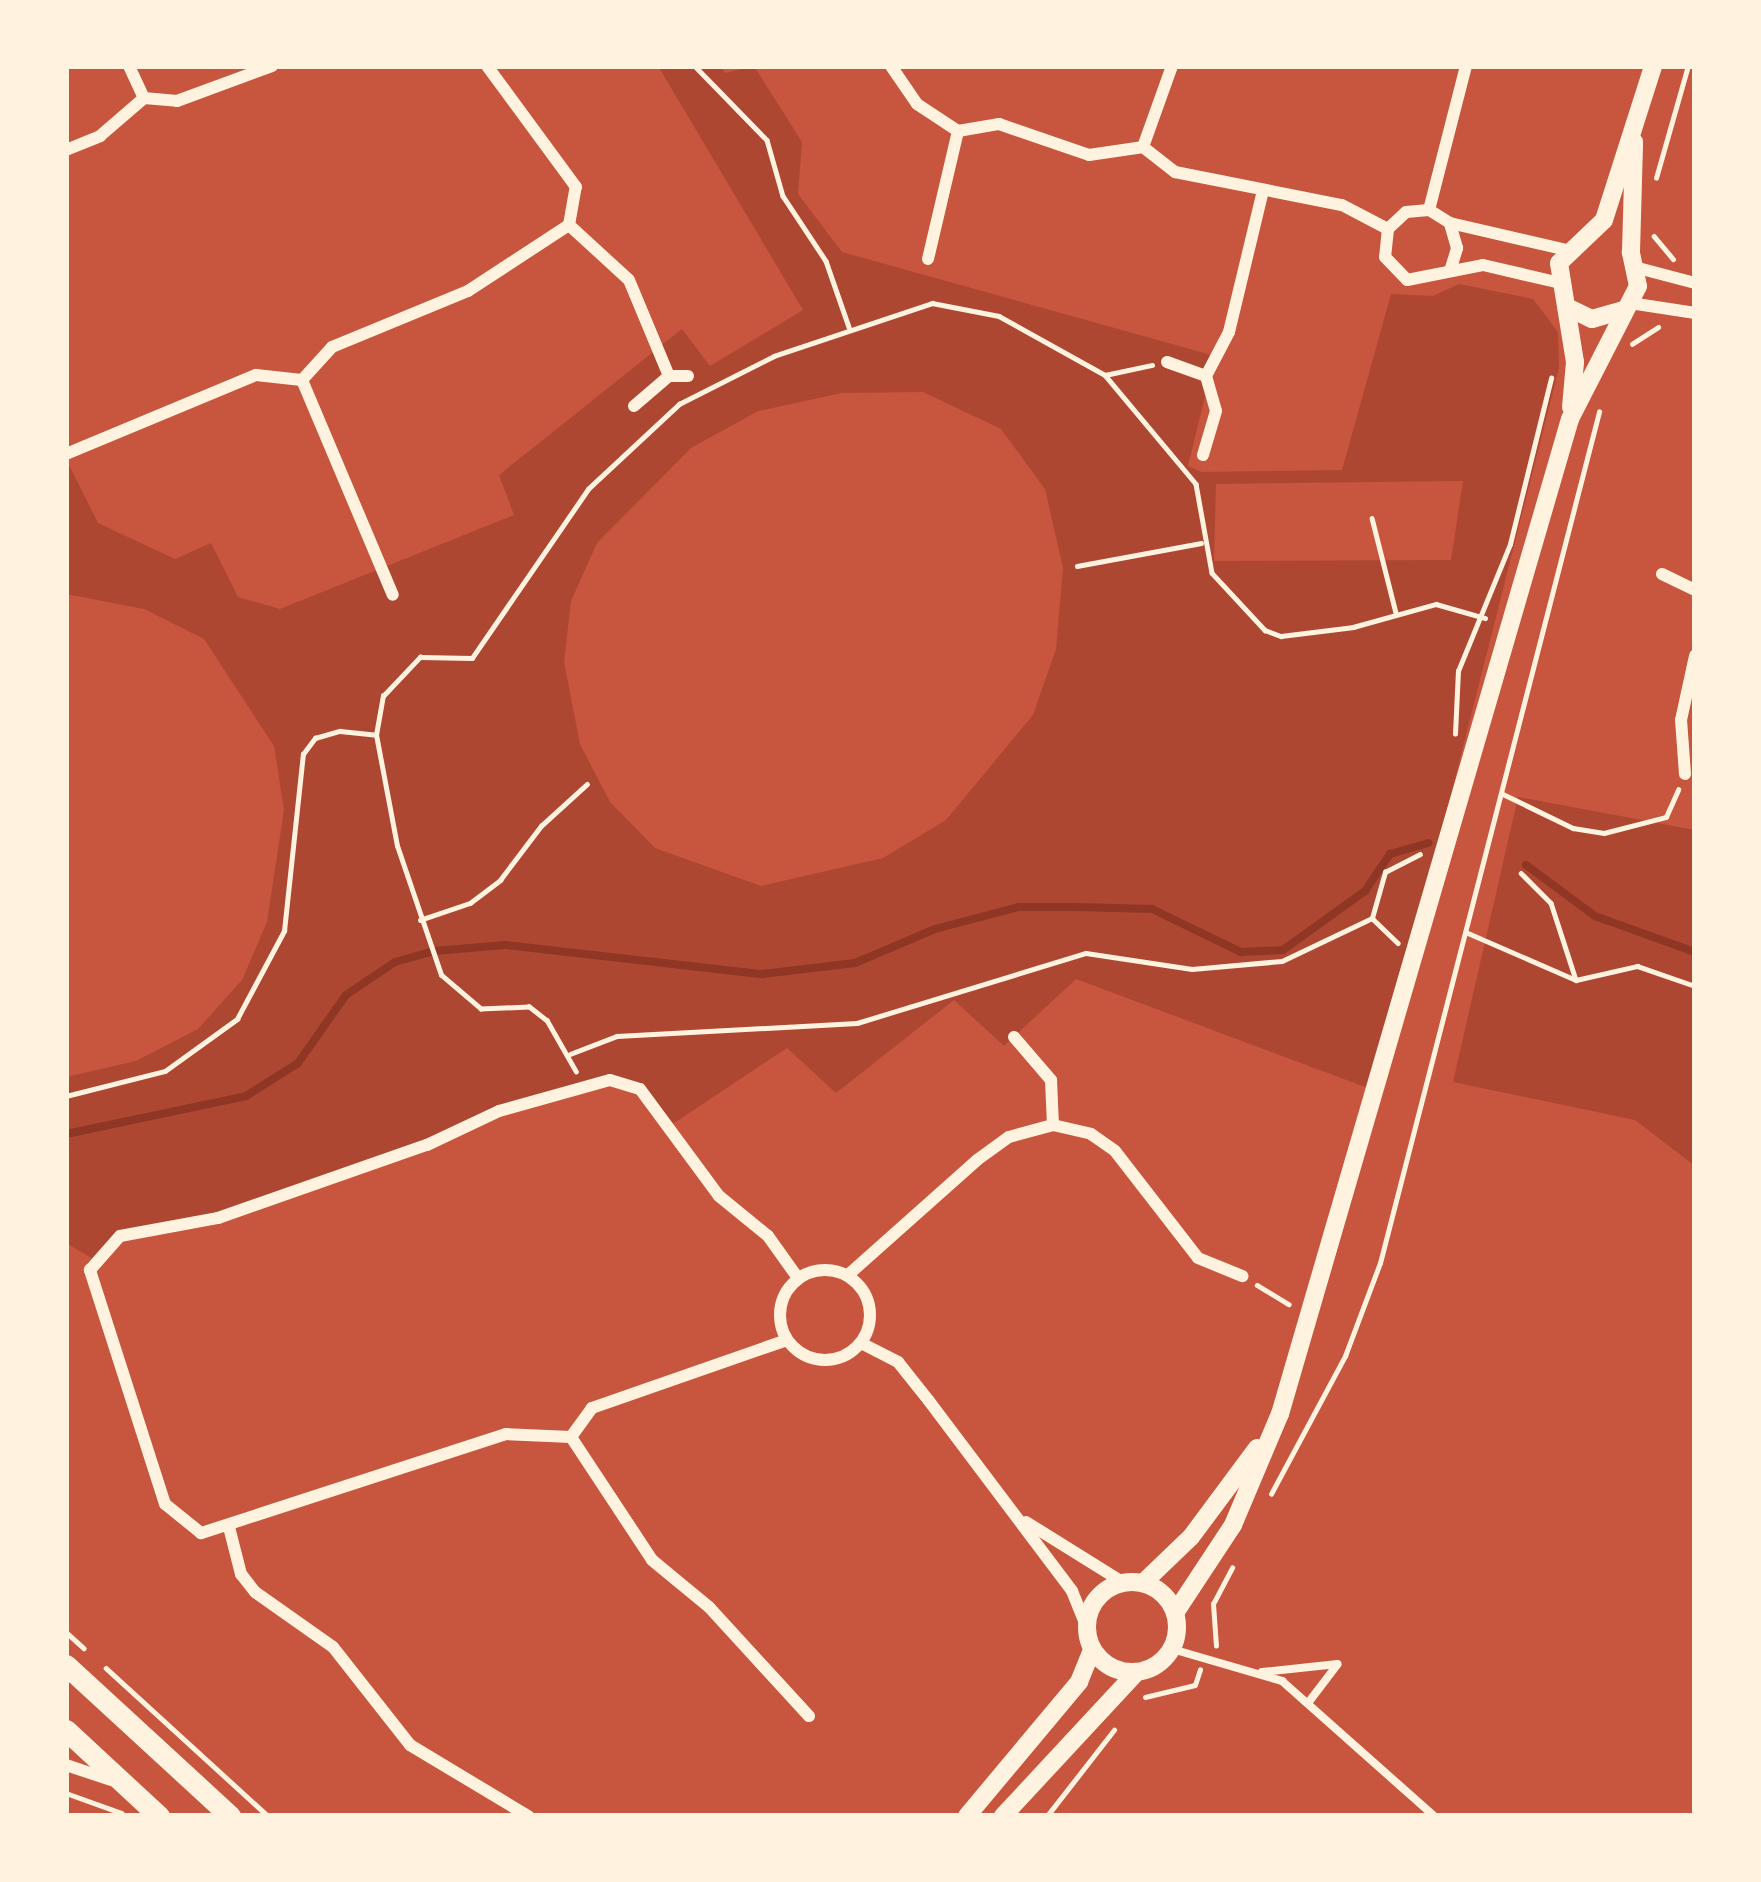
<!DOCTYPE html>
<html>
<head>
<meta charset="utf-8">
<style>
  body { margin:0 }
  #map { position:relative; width:1761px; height:1882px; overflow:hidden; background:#c8553d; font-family:"Asap Condensed",sans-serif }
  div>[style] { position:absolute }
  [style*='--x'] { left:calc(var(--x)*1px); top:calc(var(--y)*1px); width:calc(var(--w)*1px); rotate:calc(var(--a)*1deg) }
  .green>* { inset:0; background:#ae4732 }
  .stream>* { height:8px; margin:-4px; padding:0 4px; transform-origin:4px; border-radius:4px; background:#8f3625 }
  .path>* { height:4.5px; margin:-2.25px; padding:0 2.25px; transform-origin:2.25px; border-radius:2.25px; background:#fff3e0 }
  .service>* { height:8px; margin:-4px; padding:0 4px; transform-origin:4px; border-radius:4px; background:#fff3e0 }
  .minor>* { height:12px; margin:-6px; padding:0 6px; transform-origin:6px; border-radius:6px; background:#fff3e0 }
  .minor>.ring { margin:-6px; padding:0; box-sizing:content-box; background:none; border:12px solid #fff3e0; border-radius:50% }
  .tertiary>* { height:18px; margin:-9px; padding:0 9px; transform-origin:9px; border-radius:9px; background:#fff3e0 }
  .tertiary>.ring { margin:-9px; padding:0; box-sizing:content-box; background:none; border:18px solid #fff3e0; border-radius:50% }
  .secondary>* { height:21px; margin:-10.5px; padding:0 10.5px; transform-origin:10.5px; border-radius:10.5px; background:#fff3e0 }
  span { translate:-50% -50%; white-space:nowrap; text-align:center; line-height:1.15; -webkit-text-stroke:9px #fff3e0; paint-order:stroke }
  .frame { position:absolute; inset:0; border:69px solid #fff3e0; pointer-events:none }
</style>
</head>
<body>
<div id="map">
  <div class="green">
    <i style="clip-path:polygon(evenodd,658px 66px,720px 66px,725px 73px,754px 66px,802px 142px,798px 194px,842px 252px,1215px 356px,1188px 466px,1202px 472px,1342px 470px,1391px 294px,1433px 296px,1459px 284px,1533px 299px,1558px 332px,1559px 368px,1376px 1091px,1076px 979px,1004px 1046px,954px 1000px,836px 1093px,787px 1048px,668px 1127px,640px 1089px,580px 1083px,218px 1218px,120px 1236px,95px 1260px,66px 1243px,66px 1077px,136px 1061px,198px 1029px,242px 980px,267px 922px,284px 810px,274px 746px,204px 639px,144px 609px,66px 594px,66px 459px,98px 523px,175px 559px,211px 543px,238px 597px,280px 609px,514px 515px,499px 475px,682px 329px,710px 366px,803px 310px,658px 66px,923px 392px,1001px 429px,1045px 489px,1063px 568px,1056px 649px,1033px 715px,946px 820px,883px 858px,761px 886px,655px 848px,610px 802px,580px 744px,564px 662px,571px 601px,597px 543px,691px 448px,758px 411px,842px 393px,923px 392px,658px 66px,1463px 481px,1451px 560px,1214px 561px,1216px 484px,1463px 481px)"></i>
    <i style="clip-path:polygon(1518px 797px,1695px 830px,1695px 1166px,1635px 1120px,1453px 1082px)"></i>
  </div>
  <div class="stream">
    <i style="--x:1526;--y:865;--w:86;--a:36.5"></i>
    <i style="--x:1595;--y:916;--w:106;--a:19.8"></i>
    <i style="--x:66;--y:1134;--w:184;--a:-11.9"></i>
    <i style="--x:246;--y:1096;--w:62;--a:-32.4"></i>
    <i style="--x:298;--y:1063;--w:83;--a:-54.8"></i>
    <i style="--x:346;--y:995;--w:59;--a:-34"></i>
    <i style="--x:395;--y:962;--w:41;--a:-15.8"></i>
    <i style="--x:434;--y:951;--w:72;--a:-4.8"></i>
    <i style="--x:506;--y:945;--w:258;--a:6.5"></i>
    <i style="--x:762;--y:974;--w:94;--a:-6.7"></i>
    <i style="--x:855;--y:963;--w:87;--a:-23"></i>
    <i style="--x:935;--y:929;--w:86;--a:-14.8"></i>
    <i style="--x:1018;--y:907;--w:58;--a:0"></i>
    <i style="--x:1076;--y:907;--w:76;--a:1.5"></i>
    <i style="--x:1152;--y:909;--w:99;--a:25.8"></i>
    <i style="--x:1241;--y:952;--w:42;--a:-2.7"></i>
    <i style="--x:1283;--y:950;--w:101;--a:-35.7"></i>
    <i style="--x:1365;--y:891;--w:45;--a:-56"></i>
    <i style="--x:1390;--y:854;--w:40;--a:-16"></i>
  </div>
  <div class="path">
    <i style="--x:695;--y:66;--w:103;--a:45.8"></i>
    <i style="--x:767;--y:140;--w:58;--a:74.1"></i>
    <i style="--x:783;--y:196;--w:78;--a:56.5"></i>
    <i style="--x:826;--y:261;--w:70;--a:70.8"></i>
    <i style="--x:1656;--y:178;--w:116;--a:-74.1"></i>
    <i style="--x:1654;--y:236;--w:30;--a:50"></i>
    <i style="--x:1632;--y:344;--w:31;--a:-33"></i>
    <i style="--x:1105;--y:375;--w:48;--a:-12"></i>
    <i style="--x:1372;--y:518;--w:98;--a:75.8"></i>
    <i style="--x:1077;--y:566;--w:126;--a:-10.5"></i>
    <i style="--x:1455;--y:734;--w:63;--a:-87.3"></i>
    <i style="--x:1458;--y:671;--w:137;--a:-67.7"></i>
    <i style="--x:1510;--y:544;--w:171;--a:-76.1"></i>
    <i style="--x:1503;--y:794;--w:78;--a:25.9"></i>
    <i style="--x:1573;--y:828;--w:31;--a:9"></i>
    <i style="--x:1604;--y:833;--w:64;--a:-14.5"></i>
    <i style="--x:1666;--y:817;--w:30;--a:-66"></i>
    <i style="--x:1521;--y:873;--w:42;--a:45"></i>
    <i style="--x:1551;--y:903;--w:81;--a:72"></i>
    <i style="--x:1576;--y:980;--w:63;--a:-12.9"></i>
    <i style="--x:1637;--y:966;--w:61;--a:19"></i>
    <i style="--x:1372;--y:918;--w:36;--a:44"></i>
    <i style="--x:420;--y:920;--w:53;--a:-18.8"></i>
    <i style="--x:470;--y:903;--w:38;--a:-37"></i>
    <i style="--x:500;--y:880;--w:68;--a:-52.8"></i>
    <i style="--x:541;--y:826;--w:62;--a:-42.4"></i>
    <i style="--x:1468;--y:933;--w:118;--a:23.5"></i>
    <i style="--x:570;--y:1054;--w:50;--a:-21"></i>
    <i style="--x:617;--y:1036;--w:240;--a:-3.1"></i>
    <i style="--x:857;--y:1023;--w:239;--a:-17"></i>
    <i style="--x:1086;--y:953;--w:107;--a:8.6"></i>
    <i style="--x:1192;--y:969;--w:90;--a:-5.1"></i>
    <i style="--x:1282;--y:961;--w:100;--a:-25.5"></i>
    <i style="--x:1372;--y:918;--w:48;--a:-74.2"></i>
    <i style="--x:1385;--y:872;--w:39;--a:-27"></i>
    <i style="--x:576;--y:1072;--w:59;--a:-119.6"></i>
    <i style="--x:547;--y:1021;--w:23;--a:-142"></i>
    <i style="--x:529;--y:1007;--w:48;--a:177.6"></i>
    <i style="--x:481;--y:1009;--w:52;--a:-139.6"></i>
    <i style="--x:441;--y:975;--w:136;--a:-108.8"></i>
    <i style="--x:397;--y:846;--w:113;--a:-100.7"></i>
    <i style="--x:376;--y:735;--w:40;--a:-80"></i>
    <i style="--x:383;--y:696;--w:54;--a:-46.5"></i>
    <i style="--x:420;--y:657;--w:52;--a:1.1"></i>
    <i style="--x:472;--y:658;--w:205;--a:-55.5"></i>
    <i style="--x:588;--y:489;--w:125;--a:-43"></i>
    <i style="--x:679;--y:404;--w:106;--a:-26.8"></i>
    <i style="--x:774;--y:356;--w:167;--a:-18.5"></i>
    <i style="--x:932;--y:303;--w:68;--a:11"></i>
    <i style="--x:999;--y:316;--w:121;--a:29.1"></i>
    <i style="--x:1105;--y:375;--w:142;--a:50.1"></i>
    <i style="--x:1196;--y:484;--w:90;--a:79.8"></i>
    <i style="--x:1212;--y:573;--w:78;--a:47.1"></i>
    <i style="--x:1265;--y:630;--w:17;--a:21"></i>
    <i style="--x:1281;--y:636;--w:73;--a:-7.1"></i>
    <i style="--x:1353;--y:627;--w:86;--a:-15.5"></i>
    <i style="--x:1436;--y:604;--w:51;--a:15.9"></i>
    <i style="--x:66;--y:1096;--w:102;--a:-14.2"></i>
    <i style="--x:165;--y:1071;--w:89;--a:-35.8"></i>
    <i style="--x:237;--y:1019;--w:100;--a:-61.9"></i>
    <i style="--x:284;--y:931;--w:178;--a:-83.9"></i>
    <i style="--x:303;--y:754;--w:20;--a:-53"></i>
    <i style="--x:315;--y:738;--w:26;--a:-16"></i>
    <i style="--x:340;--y:731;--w:36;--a:6"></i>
    <i style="--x:1257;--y:1285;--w:37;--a:31"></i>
    <i style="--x:1271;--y:1494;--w:157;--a:-61.8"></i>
    <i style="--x:1345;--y:1356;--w:99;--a:-69.4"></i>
    <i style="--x:1380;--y:1263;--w:879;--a:-75.57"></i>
    <i style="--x:66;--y:1632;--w:24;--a:42"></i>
    <i style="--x:1216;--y:1646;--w:42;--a:-94.1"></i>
    <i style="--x:1213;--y:1604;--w:41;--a:-62.2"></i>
    <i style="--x:106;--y:1668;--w:219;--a:42.4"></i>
    <i style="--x:1145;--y:1697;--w:51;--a:-13.5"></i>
    <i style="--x:1195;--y:1685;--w:16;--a:-72"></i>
    <i style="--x:66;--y:1793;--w:59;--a:19.7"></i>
    <i style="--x:1047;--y:1816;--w:109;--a:-52.1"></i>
  </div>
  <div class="service">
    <i style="--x:1172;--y:1649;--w:115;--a:16.2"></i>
    <i style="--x:1282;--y:1681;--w:203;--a:41.6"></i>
    <i style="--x:1262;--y:1672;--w:76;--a:-6"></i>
    <i style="--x:1308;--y:1703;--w:48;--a:-52.7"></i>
  </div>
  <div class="minor">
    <i style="--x:129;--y:66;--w:35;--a:65"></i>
    <i style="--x:891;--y:66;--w:46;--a:55.6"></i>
    <i style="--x:917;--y:104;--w:49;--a:33.4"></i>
    <i style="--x:958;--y:131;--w:42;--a:-9.7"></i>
    <i style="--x:999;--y:124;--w:95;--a:19"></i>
    <i style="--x:1089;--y:155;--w:55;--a:-8.4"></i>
    <i style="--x:1143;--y:147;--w:41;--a:38"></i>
    <i style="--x:1175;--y:172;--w:170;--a:11.2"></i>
    <i style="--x:1342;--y:205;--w:52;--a:27.6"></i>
    <i style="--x:1143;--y:147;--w:86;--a:-70.3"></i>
    <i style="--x:66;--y:150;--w:37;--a:-22"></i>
    <i style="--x:100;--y:136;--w:58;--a:-40.8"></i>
    <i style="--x:144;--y:98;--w:33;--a:5"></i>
    <i style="--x:177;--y:101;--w:101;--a:-20.2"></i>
    <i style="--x:1429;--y:210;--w:149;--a:-75.6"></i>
    <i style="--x:1450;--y:223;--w:120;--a:13"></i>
    <i style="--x:569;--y:225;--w:81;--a:42.5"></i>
    <i style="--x:629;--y:280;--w:104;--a:67.4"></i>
    <i style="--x:928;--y:259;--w:131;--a:-76.8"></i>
    <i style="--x:1451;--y:268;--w:21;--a:-73"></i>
    <i style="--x:1457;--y:248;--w:26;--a:-106"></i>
    <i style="--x:1450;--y:223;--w:25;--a:-148"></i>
    <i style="--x:1429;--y:210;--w:23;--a:175"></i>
    <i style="--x:1406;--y:212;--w:25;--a:137"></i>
    <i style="--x:1388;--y:229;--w:28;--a:96"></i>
    <i style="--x:1385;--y:257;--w:32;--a:46"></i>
    <i style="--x:1407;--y:280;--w:77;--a:-11.2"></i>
    <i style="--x:1483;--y:265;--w:75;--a:13.1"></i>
    <i style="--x:1638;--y:268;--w:59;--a:14.7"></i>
    <i style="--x:1630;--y:303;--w:66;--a:8.7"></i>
    <i style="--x:1167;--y:362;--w:41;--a:19.7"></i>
    <i style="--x:1206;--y:376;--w:36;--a:74"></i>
    <i style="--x:1216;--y:411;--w:46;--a:106.5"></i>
    <i style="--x:1206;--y:376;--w:50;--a:-62.4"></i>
    <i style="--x:1229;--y:332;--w:146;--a:-76.5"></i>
    <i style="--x:302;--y:380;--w:233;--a:67.1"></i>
    <i style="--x:634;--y:406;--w:46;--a:-40.6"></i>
    <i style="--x:669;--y:376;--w:19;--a:0"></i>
    <i style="--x:66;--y:454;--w:206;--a:-22.6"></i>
    <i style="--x:256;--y:375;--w:46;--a:6.2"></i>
    <i style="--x:302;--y:380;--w:45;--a:-47.7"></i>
    <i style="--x:332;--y:347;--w:147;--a:-22.4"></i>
    <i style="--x:468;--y:291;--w:121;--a:-33.2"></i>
    <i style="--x:569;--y:225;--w:39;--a:-80"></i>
    <i style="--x:576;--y:187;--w:150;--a:-126.3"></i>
    <i style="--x:1662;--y:574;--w:37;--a:26"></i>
    <i style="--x:1685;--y:774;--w:54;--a:-94.2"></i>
    <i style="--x:1681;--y:720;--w:66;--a:-77.7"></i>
    <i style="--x:1014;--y:1037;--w:57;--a:49.3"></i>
    <i style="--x:1051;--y:1080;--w:45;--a:87.5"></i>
    <i class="ring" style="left:780px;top:1270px;width:78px;height:78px"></i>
    <i style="--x:848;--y:1275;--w:173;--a:-41.7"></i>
    <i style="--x:977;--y:1160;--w:39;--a:-36"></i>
    <i style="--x:1009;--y:1137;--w:46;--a:-15.3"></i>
    <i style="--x:1053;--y:1125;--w:39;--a:13"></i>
    <i style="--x:1091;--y:1134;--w:29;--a:35"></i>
    <i style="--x:1115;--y:1151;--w:135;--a:52.2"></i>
    <i style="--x:1198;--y:1258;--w:48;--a:22.2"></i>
    <i style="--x:787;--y:1340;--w:207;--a:160.8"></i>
    <i style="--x:592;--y:1408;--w:36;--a:126"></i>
    <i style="--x:571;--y:1437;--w:65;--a:-177.4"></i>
    <i style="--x:506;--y:1434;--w:321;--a:162"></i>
    <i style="--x:201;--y:1533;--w:46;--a:-141.1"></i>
    <i style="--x:165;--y:1504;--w:246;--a:-107.8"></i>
    <i style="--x:90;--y:1270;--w:45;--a:-48.6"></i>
    <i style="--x:120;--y:1236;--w:100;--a:-10.4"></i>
    <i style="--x:218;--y:1218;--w:221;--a:-19.3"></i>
    <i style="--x:427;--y:1145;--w:80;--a:-25.3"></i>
    <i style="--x:499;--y:1111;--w:115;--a:-15.6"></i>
    <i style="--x:610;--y:1080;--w:31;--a:17"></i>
    <i style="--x:640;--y:1089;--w:133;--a:53.6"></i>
    <i style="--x:719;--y:1196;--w:63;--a:39.2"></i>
    <i style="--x:768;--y:1236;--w:52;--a:54.5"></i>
    <i style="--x:861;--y:1343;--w:42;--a:27.2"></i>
    <i style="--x:898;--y:1362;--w:50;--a:51.5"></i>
    <i style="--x:929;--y:1401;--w:238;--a:53"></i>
    <i style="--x:1072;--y:1591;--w:37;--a:68"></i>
    <i style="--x:571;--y:1437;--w:147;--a:56.6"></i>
    <i style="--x:652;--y:1560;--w:74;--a:39.5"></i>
    <i style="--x:709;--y:1607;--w:148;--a:47.5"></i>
    <i style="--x:1026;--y:1522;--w:115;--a:31.9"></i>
    <i style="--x:229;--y:1527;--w:49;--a:75.7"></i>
    <i style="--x:241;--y:1574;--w:23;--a:52"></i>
    <i style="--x:255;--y:1592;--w:95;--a:35.2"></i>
    <i style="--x:333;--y:1647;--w:125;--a:51.8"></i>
    <i style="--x:410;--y:1745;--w:138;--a:31"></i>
    <i style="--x:66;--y:1765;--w:47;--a:18.4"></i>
  </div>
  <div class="tertiary">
    <i style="--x:1569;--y:308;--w:25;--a:26"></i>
    <i style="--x:1592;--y:319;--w:33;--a:-16"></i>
    <i style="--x:1571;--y:407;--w:45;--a:-84.9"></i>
    <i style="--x:1575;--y:362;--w:100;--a:-99.2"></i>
    <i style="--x:1559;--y:263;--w:62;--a:-43.7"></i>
    <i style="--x:1604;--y:220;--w:162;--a:-72.3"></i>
    <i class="ring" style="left:1087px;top:1582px;width:72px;height:72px"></i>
    <i style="--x:1143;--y:1583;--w:66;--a:-43.8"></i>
    <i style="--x:1191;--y:1537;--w:111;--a:-53.4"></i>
    <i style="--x:1175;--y:1613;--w:105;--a:-56.6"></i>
    <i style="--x:1233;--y:1525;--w:121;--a:-67.1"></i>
    <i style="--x:1280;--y:1414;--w:1036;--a:-73.75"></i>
    <i style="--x:1570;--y:419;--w:149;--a:-62.9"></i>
    <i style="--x:1638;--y:286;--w:35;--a:-102"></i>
    <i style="--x:1631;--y:252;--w:110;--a:-88.4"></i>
    <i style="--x:967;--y:1816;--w:175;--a:-50.1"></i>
    <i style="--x:1079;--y:1682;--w:35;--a:-68"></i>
    <i style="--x:1003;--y:1816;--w:195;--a:-47.1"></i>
  </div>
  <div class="secondary">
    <i style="--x:66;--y:1665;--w:223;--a:42.6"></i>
    <i style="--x:66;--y:1730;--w:127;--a:42.8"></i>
  </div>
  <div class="frame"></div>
</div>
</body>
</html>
